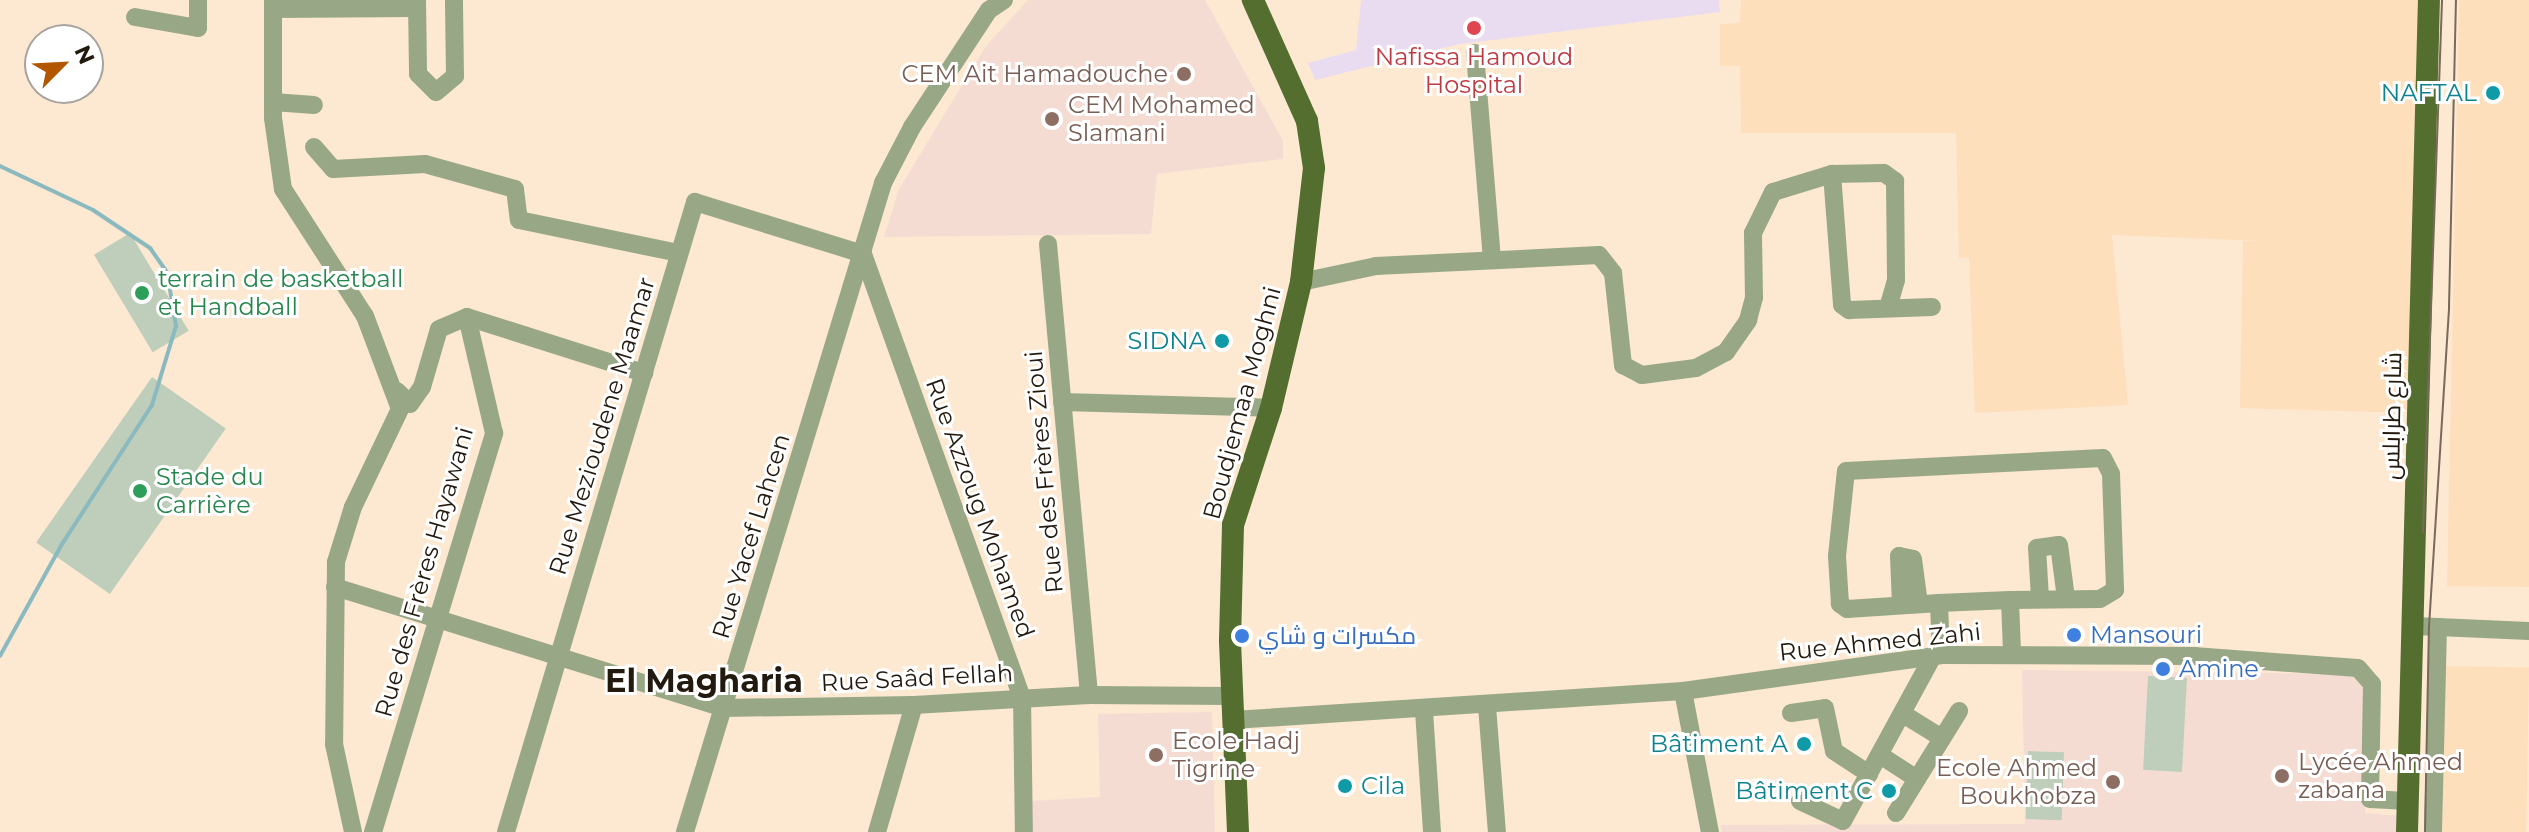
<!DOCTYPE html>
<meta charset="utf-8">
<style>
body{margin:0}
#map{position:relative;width:2529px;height:832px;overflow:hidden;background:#fde8d1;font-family:Montserrat,Cairo,sans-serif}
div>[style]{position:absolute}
.built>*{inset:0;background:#fddfbb;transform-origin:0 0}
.education>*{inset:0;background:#f5dcd3}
.medical>*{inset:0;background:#eadcf0}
.green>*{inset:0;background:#beceba;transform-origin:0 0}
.stream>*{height:4px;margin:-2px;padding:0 2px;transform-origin:2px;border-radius:2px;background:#8ababf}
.minor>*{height:18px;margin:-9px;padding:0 9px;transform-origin:9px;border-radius:9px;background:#98a887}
.major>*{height:22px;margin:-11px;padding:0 11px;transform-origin:11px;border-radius:11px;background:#536e2f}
.tram>*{height:2px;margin:-1px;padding:0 1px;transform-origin:1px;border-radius:1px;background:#786a5b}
.dots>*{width:22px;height:22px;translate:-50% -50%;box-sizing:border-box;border:4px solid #fff;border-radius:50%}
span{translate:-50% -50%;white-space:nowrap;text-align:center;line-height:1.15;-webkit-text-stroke:6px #fff;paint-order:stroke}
.health-label{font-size:24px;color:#be3a42}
.education-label{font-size:24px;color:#785e54}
.right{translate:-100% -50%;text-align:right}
.left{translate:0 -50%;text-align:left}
.culture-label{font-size:24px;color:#0d838f}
.leisure-label{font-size:24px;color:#27864d}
.street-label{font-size:24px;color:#231a0f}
.shop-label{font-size:24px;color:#366cbe}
.district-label{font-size:32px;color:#231a0f;font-weight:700}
.north{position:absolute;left:24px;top:24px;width:80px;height:80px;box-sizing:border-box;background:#fff;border:2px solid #a7a39f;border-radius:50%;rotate:66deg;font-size:22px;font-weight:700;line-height:32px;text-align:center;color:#231a0f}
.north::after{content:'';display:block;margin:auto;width:28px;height:36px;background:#b35600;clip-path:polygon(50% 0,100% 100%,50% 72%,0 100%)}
</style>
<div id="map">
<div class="built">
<i style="clip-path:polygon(1741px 0,2418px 0,2409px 413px,2240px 408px,2243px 241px,2264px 241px,2112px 235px,2128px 405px,1975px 413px,1969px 258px,1959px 258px,1956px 133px,1741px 133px,1740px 66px,1720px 66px,1720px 24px,1740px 23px)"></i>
<i style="clip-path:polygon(2459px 0,2529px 0,2529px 587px,2447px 586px)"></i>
<i style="left:2445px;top:666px;width:84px;height:166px;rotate:1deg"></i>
</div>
<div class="education">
<i style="clip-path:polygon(1028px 0,1205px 0,1283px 141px,1283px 159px,1157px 174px,1151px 234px,884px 237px,899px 189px,986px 46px)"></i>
<i style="clip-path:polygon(2022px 670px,2351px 674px,2364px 689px,2365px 813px,2399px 816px,2398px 832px,1722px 832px,1721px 825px,2025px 824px)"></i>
<i style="clip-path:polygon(1212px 712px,1215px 832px,1032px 832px,1031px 801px,1100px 797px,1098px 714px)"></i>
</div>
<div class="medical">
<i style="clip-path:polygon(1361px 0,1719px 0,1720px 12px,1460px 44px,1315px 80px,1308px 63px,1356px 50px)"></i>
</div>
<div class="green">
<i style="left:130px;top:233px;width:114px;height:42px;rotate:59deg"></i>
<i style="left:152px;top:377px;width:90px;height:202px;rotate:35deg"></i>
<i style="left:2148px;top:676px;width:39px;height:94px;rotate:3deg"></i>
<i style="left:2028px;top:751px;width:36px;height:68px;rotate:2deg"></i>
</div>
<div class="stream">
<i style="left:0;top:166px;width:103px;rotate:25.3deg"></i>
<i style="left:93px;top:210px;width:69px;rotate:33.7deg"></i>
<i style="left:150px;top:248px;width:29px;rotate:55deg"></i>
<i style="left:167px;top:272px;width:55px;rotate:80.5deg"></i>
<i style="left:176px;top:326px;width:83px;rotate:106.9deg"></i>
<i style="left:152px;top:405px;width:166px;rotate:122.9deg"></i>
<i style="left:62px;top:544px;width:128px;rotate:119deg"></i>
</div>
<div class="minor">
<i style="left:273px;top:0;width:118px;rotate:90deg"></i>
<i style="left:273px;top:118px;width:72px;rotate:82deg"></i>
<i style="left:283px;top:189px;width:151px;rotate:57.2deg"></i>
<i style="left:365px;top:316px;width:99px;rotate:69.4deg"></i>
<i style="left:400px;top:409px;width:109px;rotate:115.6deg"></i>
<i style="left:353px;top:507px;width:58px;rotate:107.2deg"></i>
<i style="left:336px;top:562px;width:182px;rotate:90.6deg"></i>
<i style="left:334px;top:744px;width:90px;rotate:77.8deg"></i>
<i style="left:417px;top:0;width:74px;rotate:89.2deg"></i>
<i style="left:418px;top:74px;width:25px;rotate:45deg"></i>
<i style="left:436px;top:92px;width:25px;rotate:-40deg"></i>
<i style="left:455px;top:76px;width:76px;rotate:-90.8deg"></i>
<i style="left:273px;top:9px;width:143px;rotate:-0.4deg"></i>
<i style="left:135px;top:17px;width:64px;rotate:9.9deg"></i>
<i style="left:198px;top:28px;width:28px;rotate:-90deg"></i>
<i style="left:1475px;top:53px;width:207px;rotate:85.3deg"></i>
<i style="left:273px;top:102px;width:41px;rotate:4.2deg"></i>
<i style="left:314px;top:147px;width:29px;rotate:49deg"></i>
<i style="left:333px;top:169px;width:92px;rotate:-3.1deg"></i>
<i style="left:425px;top:164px;width:93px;rotate:15.5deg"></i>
<i style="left:515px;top:189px;width:31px;rotate:83deg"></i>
<i style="left:519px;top:220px;width:163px;rotate:11.7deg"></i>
<i style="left:1832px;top:174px;width:131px;rotate:85.6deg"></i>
<i style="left:1842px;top:305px;width:9px;rotate:36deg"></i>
<i style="left:1849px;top:310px;width:83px;rotate:-2.1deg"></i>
<i style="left:1048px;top:244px;width:453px;rotate:84.8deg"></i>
<i style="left:863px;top:254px;width:471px;rotate:70.3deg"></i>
<i style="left:1022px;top:697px;width:135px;rotate:89.2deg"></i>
<i style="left:1301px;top:282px;width:77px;rotate:-12deg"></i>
<i style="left:1376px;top:266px;width:223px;rotate:-2.8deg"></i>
<i style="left:1599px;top:255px;width:23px;rotate:52deg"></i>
<i style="left:1613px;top:273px;width:93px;rotate:83.8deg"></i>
<i style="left:1623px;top:365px;width:21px;rotate:28deg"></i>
<i style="left:1642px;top:375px;width:54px;rotate:-7.4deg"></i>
<i style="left:1696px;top:368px;width:34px;rotate:-28deg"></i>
<i style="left:1726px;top:352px;width:39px;rotate:-55deg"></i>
<i style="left:1748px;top:320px;width:23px;rotate:-75deg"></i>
<i style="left:1754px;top:298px;width:65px;rotate:-90.9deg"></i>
<i style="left:1753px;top:233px;width:46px;rotate:-64deg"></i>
<i style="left:1773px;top:192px;width:62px;rotate:-17deg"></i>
<i style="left:1832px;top:174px;width:52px;rotate:-1.1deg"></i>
<i style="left:1884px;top:173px;width:14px;rotate:36deg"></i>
<i style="left:1895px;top:181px;width:99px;rotate:89.4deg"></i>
<i style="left:1896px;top:280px;width:29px;rotate:106deg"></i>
<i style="left:397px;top:391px;width:18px;rotate:45deg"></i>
<i style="left:410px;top:404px;width:21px;rotate:-55deg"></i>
<i style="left:422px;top:387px;width:60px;rotate:-73.7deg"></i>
<i style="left:439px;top:329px;width:30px;rotate:-23deg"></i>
<i style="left:1062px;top:402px;width:209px;rotate:1.6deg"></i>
<i style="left:335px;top:587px;width:406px;rotate:17.3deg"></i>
<i style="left:723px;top:708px;width:191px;rotate:-0.9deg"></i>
<i style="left:914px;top:705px;width:175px;rotate:-3.3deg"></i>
<i style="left:1089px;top:695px;width:142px;rotate:0.4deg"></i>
<i style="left:2040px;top:598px;width:50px;rotate:-93.4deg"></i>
<i style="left:2037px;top:548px;width:22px;rotate:-8deg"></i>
<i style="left:2059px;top:545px;width:53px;rotate:82.5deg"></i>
<i style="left:1939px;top:603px;width:71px;rotate:-2.4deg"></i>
<i style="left:1901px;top:605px;width:49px;rotate:-92.3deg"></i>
<i style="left:1899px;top:556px;width:14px;rotate:12deg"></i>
<i style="left:1913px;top:559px;width:45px;rotate:82.4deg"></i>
<i style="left:2415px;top:626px;width:114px;rotate:2.5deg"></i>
<i style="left:1941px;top:655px;width:52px;rotate:-92.2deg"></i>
<i style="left:1939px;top:603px;width:92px;rotate:176.3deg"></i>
<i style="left:1847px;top:609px;width:9px;rotate:-144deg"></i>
<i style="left:1840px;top:604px;width:48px;rotate:-93.6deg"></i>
<i style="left:1837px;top:556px;width:85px;rotate:-84deg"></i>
<i style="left:1846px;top:471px;width:257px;rotate:-2.9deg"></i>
<i style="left:2103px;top:458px;width:18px;rotate:63deg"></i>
<i style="left:2111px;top:474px;width:116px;rotate:88deg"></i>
<i style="left:2115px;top:590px;width:17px;rotate:149deg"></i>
<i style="left:2100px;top:599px;width:90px;rotate:179.4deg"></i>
<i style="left:2010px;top:600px;width:53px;rotate:87.8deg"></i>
<i style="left:1683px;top:691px;width:144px;rotate:79.2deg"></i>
<i style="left:1487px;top:706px;width:126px;rotate:85.5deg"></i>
<i style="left:1424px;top:711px;width:121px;rotate:86.2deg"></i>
<i style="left:1791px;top:713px;width:34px;rotate:-8deg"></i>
<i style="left:1825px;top:708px;width:44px;rotate:78.2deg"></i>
<i style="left:1834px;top:751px;width:42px;rotate:33.3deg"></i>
<i style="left:1903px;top:714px;width:46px;rotate:31.6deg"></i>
<i style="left:1233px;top:720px;width:451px;rotate:-3.7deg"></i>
<i style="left:1683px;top:691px;width:260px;rotate:-7.9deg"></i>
<i style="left:1941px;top:655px;width:253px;rotate:0.2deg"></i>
<i style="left:2194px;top:656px;width:164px;rotate:4.2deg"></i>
<i style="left:2358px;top:668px;width:21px;rotate:49deg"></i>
<i style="left:2372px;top:684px;width:115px;rotate:91deg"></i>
<i style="left:2370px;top:799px;width:37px;rotate:3deg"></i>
<i style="left:1880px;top:755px;width:44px;rotate:33deg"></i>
<i style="left:1800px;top:801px;width:47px;rotate:24.9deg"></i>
<i style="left:1843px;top:821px;width:188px;rotate:-61.4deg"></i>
<i style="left:1896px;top:813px;width:120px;rotate:-58.3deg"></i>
<i style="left:373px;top:832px;width:417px;rotate:-73.1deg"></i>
<i style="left:494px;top:433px;width:119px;rotate:-103.1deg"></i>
<i style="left:467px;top:317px;width:186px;rotate:17.6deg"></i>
<i style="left:506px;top:832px;width:658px;rotate:-73.3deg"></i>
<i style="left:695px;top:202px;width:176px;rotate:17.2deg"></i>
<i style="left:685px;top:832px;width:679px;rotate:-73.03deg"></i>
<i style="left:883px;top:183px;width:63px;rotate:-62.6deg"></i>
<i style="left:912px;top:127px;width:140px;rotate:-56.7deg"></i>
<i style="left:989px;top:10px;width:18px;rotate:-34deg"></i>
<i style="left:877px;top:832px;width:132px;rotate:-73.8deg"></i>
<i style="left:2433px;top:832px;width:205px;rotate:-88.6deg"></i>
</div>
<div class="major">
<i style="left:1238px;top:832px;width:192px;rotate:-92.4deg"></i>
<i style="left:1230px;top:640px;width:115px;rotate:-88.5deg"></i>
<i style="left:1233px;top:525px;width:123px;rotate:-72deg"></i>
<i style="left:1271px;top:408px;width:130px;rotate:-76.6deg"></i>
<i style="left:1301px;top:282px;width:115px;rotate:-83.5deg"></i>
<i style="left:1314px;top:168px;width:48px;rotate:-98.5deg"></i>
<i style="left:1307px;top:121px;width:133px;rotate:-114.1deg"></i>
<i style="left:2407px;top:832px;width:832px;rotate:-88.49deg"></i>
</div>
<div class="tram">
<i style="left:2423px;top:532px;width:532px;rotate:-87.95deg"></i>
<i style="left:2425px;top:832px;width:205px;rotate:-88.9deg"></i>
<i style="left:2429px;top:627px;width:321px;rotate:-86.4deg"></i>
<i style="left:2449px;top:307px;width:307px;rotate:-88.7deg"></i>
</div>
<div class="dots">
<i style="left:1474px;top:28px;background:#e0444e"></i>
<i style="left:1184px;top:74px;background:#8d6e63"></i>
<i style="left:2493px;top:93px;background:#0f9aa8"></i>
<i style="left:1052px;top:119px;background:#8d6e63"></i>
<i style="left:142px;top:293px;background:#2e9e5b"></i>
<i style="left:1222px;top:341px;background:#0f9aa8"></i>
<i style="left:140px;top:491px;background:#2e9e5b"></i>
<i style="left:2074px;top:635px;background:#3f7fe0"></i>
<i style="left:1242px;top:636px;background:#3f7fe0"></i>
<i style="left:2163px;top:669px;background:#3f7fe0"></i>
<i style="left:1804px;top:744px;background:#0f9aa8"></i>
<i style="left:1156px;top:755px;background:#8d6e63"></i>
<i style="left:2282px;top:776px;background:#8d6e63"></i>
<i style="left:2113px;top:782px;background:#8d6e63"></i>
<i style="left:1345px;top:786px;background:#0f9aa8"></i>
<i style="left:1889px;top:791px;background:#0f9aa8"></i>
</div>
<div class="health-label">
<span style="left:1474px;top:71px">Nafissa Hamoud<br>Hospital</span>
</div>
<div class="education-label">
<span class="right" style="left:1168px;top:74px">CEM Ait Hamadouche</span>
<span class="left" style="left:1068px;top:119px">CEM Mohamed<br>Slamani</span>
<span class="left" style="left:1172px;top:755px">Ecole Hadj<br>Tigrine</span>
<span class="left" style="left:2298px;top:776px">Lycée Ahmed<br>zabana</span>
<span class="right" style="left:2097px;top:782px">Ecole Ahmed<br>Boukhobza</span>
</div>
<div class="culture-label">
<span class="right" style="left:2477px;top:93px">NAFTAL</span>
<span class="right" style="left:1206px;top:341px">SIDNA</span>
<span class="right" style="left:1788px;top:744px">Bâtiment A</span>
<span class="left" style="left:1361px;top:786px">Cila</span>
<span class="right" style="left:1873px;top:791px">Bâtiment C</span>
</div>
<div class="leisure-label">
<span class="left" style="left:158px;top:293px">terrain de basketball<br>et Handball</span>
<span class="left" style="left:156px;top:491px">Stade du<br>Carrière</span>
</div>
<div class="street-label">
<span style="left:1242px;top:403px;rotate:-75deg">Boudjemaa Moghni</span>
<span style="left:2392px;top:416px;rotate:-89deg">شارع طرابلس</span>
<span style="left:602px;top:426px;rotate:-73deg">Rue Mezioudene Maamar</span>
<span style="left:1044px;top:472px;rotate:-95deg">Rue des Frères Zioui</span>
<span style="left:980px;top:508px;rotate:70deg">Rue Azzoug Mohamed</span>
<span style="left:751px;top:536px;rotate:-73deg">Rue Yacef Lahcen</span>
<span style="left:424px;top:572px;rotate:-74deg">Rue des Frères Hayawani</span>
<span style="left:1880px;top:642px;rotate:-6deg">Rue Ahmed Zahi</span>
<span style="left:917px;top:678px;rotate:-3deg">Rue Saâd Fellah</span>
</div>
<div class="shop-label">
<span class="left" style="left:2090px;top:635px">Mansouri</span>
<span class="left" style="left:1258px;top:636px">مكسرات و شاي</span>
<span class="left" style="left:2179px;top:669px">Amine</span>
</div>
<div class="district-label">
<span style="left:704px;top:681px">El Magharia</span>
</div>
<div class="north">N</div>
</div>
